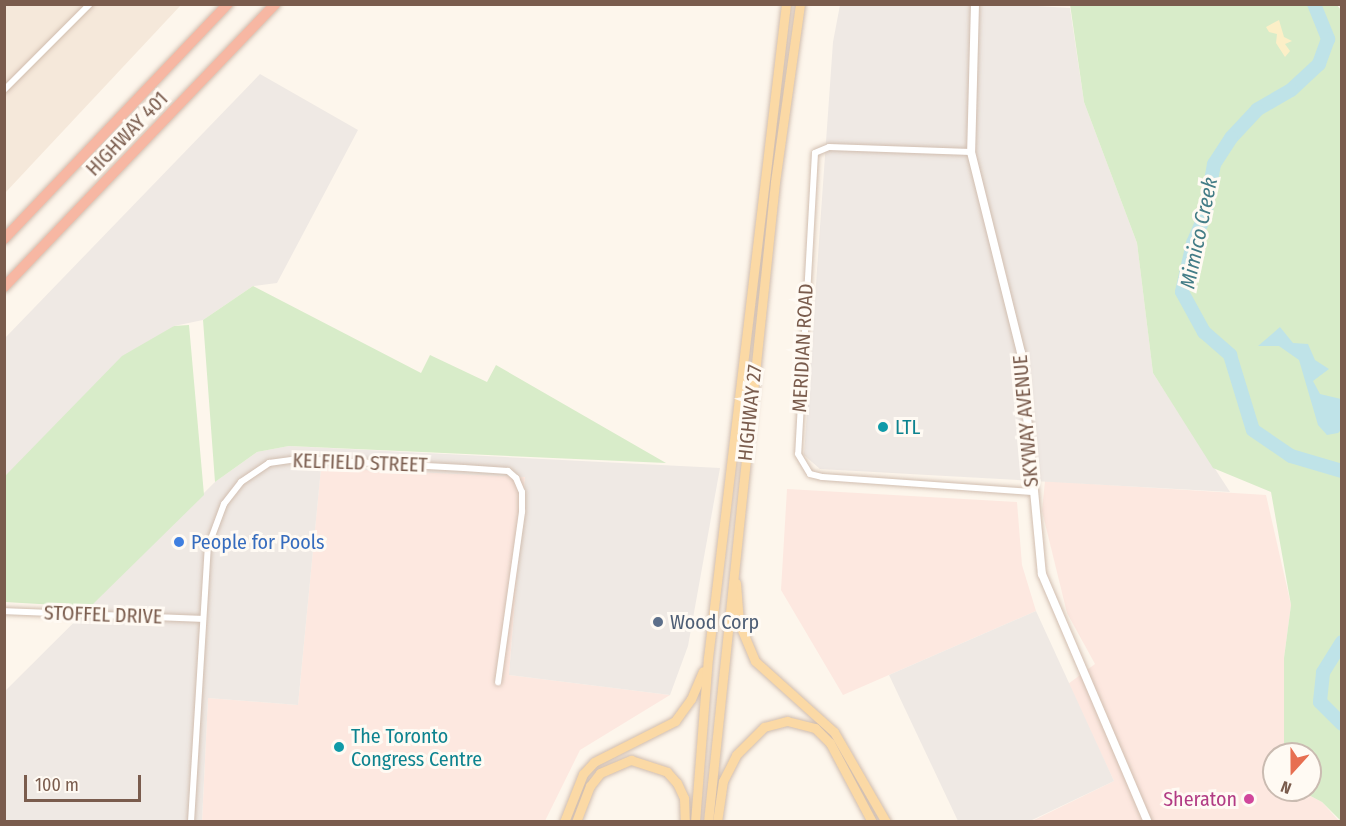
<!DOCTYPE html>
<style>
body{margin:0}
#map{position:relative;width:1346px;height:826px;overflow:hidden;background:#fdf6ec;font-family:"Fira Sans Condensed",sans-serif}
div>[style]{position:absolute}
.residential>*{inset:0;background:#f5e8da}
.commercial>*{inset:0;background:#fde8e0}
.industrial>*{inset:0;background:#efe9e4}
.green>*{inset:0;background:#d8ecc9}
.sand>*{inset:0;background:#fcefc7}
.water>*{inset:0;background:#bfe3e8}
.river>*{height:14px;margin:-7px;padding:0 7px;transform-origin:7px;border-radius:7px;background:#bfe3e8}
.roads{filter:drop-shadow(0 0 2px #d1beb0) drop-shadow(0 0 2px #d1beb0)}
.street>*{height:6px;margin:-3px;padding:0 3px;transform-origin:3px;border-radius:3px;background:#fff}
.secondary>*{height:8px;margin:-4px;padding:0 4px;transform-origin:4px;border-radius:4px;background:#fff}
.primary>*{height:9px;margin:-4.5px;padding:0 4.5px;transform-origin:4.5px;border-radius:4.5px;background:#fbd9a5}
.highway>*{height:10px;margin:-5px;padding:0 5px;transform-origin:5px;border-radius:5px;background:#f7b7a3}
.dots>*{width:16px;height:16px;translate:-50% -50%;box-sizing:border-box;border:3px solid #fffaf3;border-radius:50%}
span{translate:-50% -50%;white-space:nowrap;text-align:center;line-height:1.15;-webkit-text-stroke:6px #fffaf3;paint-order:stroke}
.street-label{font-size:20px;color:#7a5c4d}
.culture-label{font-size:20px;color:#0d838f}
.left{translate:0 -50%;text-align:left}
.shop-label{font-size:20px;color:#366cbe}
.service-label{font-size:20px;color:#4e5e75}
.hotel-label{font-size:20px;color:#b23c85}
.right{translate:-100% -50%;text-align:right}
.water-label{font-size:21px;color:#437c86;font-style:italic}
.frame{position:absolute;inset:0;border:6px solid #7a5c4d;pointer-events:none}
.north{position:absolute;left:1262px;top:742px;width:60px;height:60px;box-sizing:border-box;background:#fffaf3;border:2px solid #cabbb1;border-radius:50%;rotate:201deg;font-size:16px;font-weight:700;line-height:24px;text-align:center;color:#7a5c4d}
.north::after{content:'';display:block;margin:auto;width:21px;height:27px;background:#e76f51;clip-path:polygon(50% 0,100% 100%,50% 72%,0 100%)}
.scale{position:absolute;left:24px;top:775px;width:117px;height:27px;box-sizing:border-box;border:3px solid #7a5c4d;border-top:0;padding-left:8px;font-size:18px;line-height:21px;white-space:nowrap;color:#7a5c4d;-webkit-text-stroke:4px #fffaf3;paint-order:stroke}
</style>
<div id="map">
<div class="residential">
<i style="clip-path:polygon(5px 5px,181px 5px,5px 193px)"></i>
</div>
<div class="commercial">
<i style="clip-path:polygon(321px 467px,525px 477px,509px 675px,670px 695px,580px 750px,545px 821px,202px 822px,208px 698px,298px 705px)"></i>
<i style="clip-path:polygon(1045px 481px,1266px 495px,1291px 605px,1284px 658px,1284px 754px,1274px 754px,1274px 790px,1299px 790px,1322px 802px,1339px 821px,1030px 822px,1114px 781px,1068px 684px,1095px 664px,1067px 613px,1042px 511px)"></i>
<i style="clip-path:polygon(787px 489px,1017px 502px,1022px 565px,1036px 611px,843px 695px,781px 590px)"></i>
</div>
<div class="industrial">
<i style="clip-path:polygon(1004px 4px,1070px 8px,1084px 102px,1137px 243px,1153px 373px,1230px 492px,820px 469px,804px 455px,833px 42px,840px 5px)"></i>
<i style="clip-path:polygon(260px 74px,358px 130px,277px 283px,253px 286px,203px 320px,174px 326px,5px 476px,5px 338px)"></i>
<i style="clip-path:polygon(289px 446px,720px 468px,688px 646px,670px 695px,509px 675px,525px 477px,321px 468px,298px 705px,208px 698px,202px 821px,5px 822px,5px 691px,215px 482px,257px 452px)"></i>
<i style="clip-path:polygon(1036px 611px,1114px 781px,1030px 821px,958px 821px,889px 675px)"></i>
</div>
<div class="green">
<i style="clip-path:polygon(1070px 4px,1336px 4px,1341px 10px,1341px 821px,1322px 802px,1299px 790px,1310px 790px,1310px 754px,1284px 754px,1284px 658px,1291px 605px,1271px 492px,1213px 468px,1153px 373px,1137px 243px,1084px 102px)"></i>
<i style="clip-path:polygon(253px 286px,421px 373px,430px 355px,487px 382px,496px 365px,666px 463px,289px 446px,257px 452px,215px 482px,203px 320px)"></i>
<i style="clip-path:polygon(189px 325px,204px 495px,90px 607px,5px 602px,5px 476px,122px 356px,174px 326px)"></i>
</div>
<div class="sand">
<i style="clip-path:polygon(1279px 20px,1284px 37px,1292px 41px,1285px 44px,1290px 51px,1285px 57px,1276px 43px,1277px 34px,1269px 32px,1266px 27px)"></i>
</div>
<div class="water">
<i style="clip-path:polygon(1280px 327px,1293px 343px,1308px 344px,1315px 360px,1329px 369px,1313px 381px,1320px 394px,1341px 399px,1341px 430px,1338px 433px,1327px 435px,1318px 425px,1299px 360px,1279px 346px,1258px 346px)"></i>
</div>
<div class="river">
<i style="left:1314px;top:4px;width:38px;rotate:68deg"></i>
<i style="left:1328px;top:39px;width:27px;rotate:110deg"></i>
<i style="left:1319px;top:64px;width:38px;rotate:137deg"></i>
<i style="left:1291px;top:90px;width:39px;rotate:150deg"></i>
<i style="left:1257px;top:110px;width:38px;rotate:133deg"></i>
<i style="left:1231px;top:138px;width:31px;rotate:123deg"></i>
<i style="left:1214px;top:164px;width:52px;rotate:100deg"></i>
<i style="left:1205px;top:215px;width:30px;rotate:113deg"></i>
<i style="left:1193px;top:243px;width:50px;rotate:102.7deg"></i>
<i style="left:1182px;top:292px;width:46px;rotate:61.2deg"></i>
<i style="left:1204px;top:332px;width:35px;rotate:41deg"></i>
<i style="left:1230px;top:355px;width:78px;rotate:73deg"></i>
<i style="left:1253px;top:430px;width:46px;rotate:34.4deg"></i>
<i style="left:1291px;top:456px;width:53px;rotate:16.4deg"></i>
<i style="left:1342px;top:642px;width:36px;rotate:122deg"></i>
<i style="left:1323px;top:673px;width:29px;rotate:96deg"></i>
<i style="left:1320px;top:702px;width:31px;rotate:45deg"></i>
</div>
<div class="roads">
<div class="street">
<i style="left:4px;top:90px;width:122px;rotate:-45deg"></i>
<i style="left:971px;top:152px;width:142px;rotate:-178deg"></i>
<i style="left:829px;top:147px;width:15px;rotate:157deg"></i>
<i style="left:815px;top:153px;width:301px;rotate:93.2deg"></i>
<i style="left:798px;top:454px;width:23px;rotate:59deg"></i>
<i style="left:810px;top:474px;width:12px;rotate:14deg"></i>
<i style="left:822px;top:477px;width:211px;rotate:4.1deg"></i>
<i style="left:4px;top:611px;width:198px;rotate:2.3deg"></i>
<i style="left:191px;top:822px;width:276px;rotate:-86.5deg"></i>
<i style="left:208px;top:547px;width:46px;rotate:-69.6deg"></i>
<i style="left:224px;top:504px;width:28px;rotate:-52deg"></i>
<i style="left:241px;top:482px;width:34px;rotate:-34deg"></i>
<i style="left:269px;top:463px;width:28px;rotate:-8deg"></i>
<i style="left:297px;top:459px;width:167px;rotate:3.1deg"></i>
<i style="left:464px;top:468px;width:44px;rotate:3.9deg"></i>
<i style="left:508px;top:471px;width:11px;rotate:41deg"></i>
<i style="left:516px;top:478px;width:15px;rotate:67deg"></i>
<i style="left:522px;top:492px;width:20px;rotate:90deg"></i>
<i style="left:522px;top:512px;width:172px;rotate:98deg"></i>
</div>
<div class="secondary">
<i style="left:975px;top:4px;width:148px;rotate:91.5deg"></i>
<i style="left:971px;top:152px;width:207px;rotate:76deg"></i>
<i style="left:1021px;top:353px;width:222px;rotate:84.6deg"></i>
<i style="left:1042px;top:574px;width:270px;rotate:66.9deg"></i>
</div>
<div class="primary">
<i style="left:736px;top:583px;width:40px;rotate:85.7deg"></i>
<i style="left:739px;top:623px;width:41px;rotate:67.2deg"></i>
<i style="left:755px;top:661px;width:106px;rotate:41.9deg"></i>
<i style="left:834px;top:732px;width:104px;rotate:60deg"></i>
<i style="left:564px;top:822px;width:52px;rotate:-68.4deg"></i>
<i style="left:583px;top:774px;width:16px;rotate:-47deg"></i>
<i style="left:594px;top:762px;width:91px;rotate:-26.8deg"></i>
<i style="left:675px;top:721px;width:27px;rotate:-54deg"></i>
<i style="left:691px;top:699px;width:30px;rotate:-67deg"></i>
<i style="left:576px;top:822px;width:39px;rotate:-69deg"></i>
<i style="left:590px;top:786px;width:16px;rotate:-52deg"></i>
<i style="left:600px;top:773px;width:34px;rotate:-23deg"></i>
<i style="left:631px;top:760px;width:38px;rotate:18deg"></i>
<i style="left:667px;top:772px;width:15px;rotate:48deg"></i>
<i style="left:677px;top:783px;width:17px;rotate:65deg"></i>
<i style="left:684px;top:798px;width:24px;rotate:88deg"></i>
<i style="left:695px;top:822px;width:165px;rotate:-85.5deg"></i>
<i style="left:708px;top:658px;width:659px;rotate:-83.2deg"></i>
<i style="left:708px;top:822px;width:643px;rotate:-84.02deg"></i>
<i style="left:775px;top:182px;width:180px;rotate:-82deg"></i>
<i style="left:717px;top:822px;width:41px;rotate:-81.7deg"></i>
<i style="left:723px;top:781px;width:29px;rotate:-63deg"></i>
<i style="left:736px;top:755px;width:40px;rotate:-45deg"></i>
<i style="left:764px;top:727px;width:24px;rotate:-15deg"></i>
<i style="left:787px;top:721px;width:29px;rotate:14deg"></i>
<i style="left:815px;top:728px;width:21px;rotate:45deg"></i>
<i style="left:830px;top:743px;width:89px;rotate:62deg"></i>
</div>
<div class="highway">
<i style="left:4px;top:239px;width:325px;rotate:-46.4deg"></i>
<i style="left:4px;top:287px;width:392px;rotate:-46.2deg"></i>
</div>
</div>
<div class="dots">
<i style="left:883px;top:427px;background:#0f9aa8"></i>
<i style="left:179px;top:542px;background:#3f7fe0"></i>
<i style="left:658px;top:622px;background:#5c6f8a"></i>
<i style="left:339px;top:747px;background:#0f9aa8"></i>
<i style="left:1249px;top:799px;background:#d1479c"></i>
</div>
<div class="street-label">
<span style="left:127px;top:134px;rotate:-46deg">HIGHWAY 401</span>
<span style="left:803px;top:348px;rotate:-87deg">MERIDIAN ROAD</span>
<span style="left:750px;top:413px;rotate:-84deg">HIGHWAY 27</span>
<span style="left:1026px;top:421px;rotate:-95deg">SKYWAY AVENUE</span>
<span style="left:360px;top:463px;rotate:2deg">KELFIELD STREET</span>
<span style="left:103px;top:615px;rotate:2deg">STOFFEL DRIVE</span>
</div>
<div class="culture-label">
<span class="left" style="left:895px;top:427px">LTL</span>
<span class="left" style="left:351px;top:748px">The Toronto<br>Congress Centre</span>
</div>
<div class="shop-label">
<span class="left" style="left:191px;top:542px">People for Pools</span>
</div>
<div class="service-label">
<span class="left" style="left:670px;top:622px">Wood Corp</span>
</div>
<div class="hotel-label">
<span class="right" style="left:1237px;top:799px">Sheraton</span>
</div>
<div class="water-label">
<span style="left:1199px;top:233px;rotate:-78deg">Mimico Creek</span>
</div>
<div class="frame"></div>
<div class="north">N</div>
<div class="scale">100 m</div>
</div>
